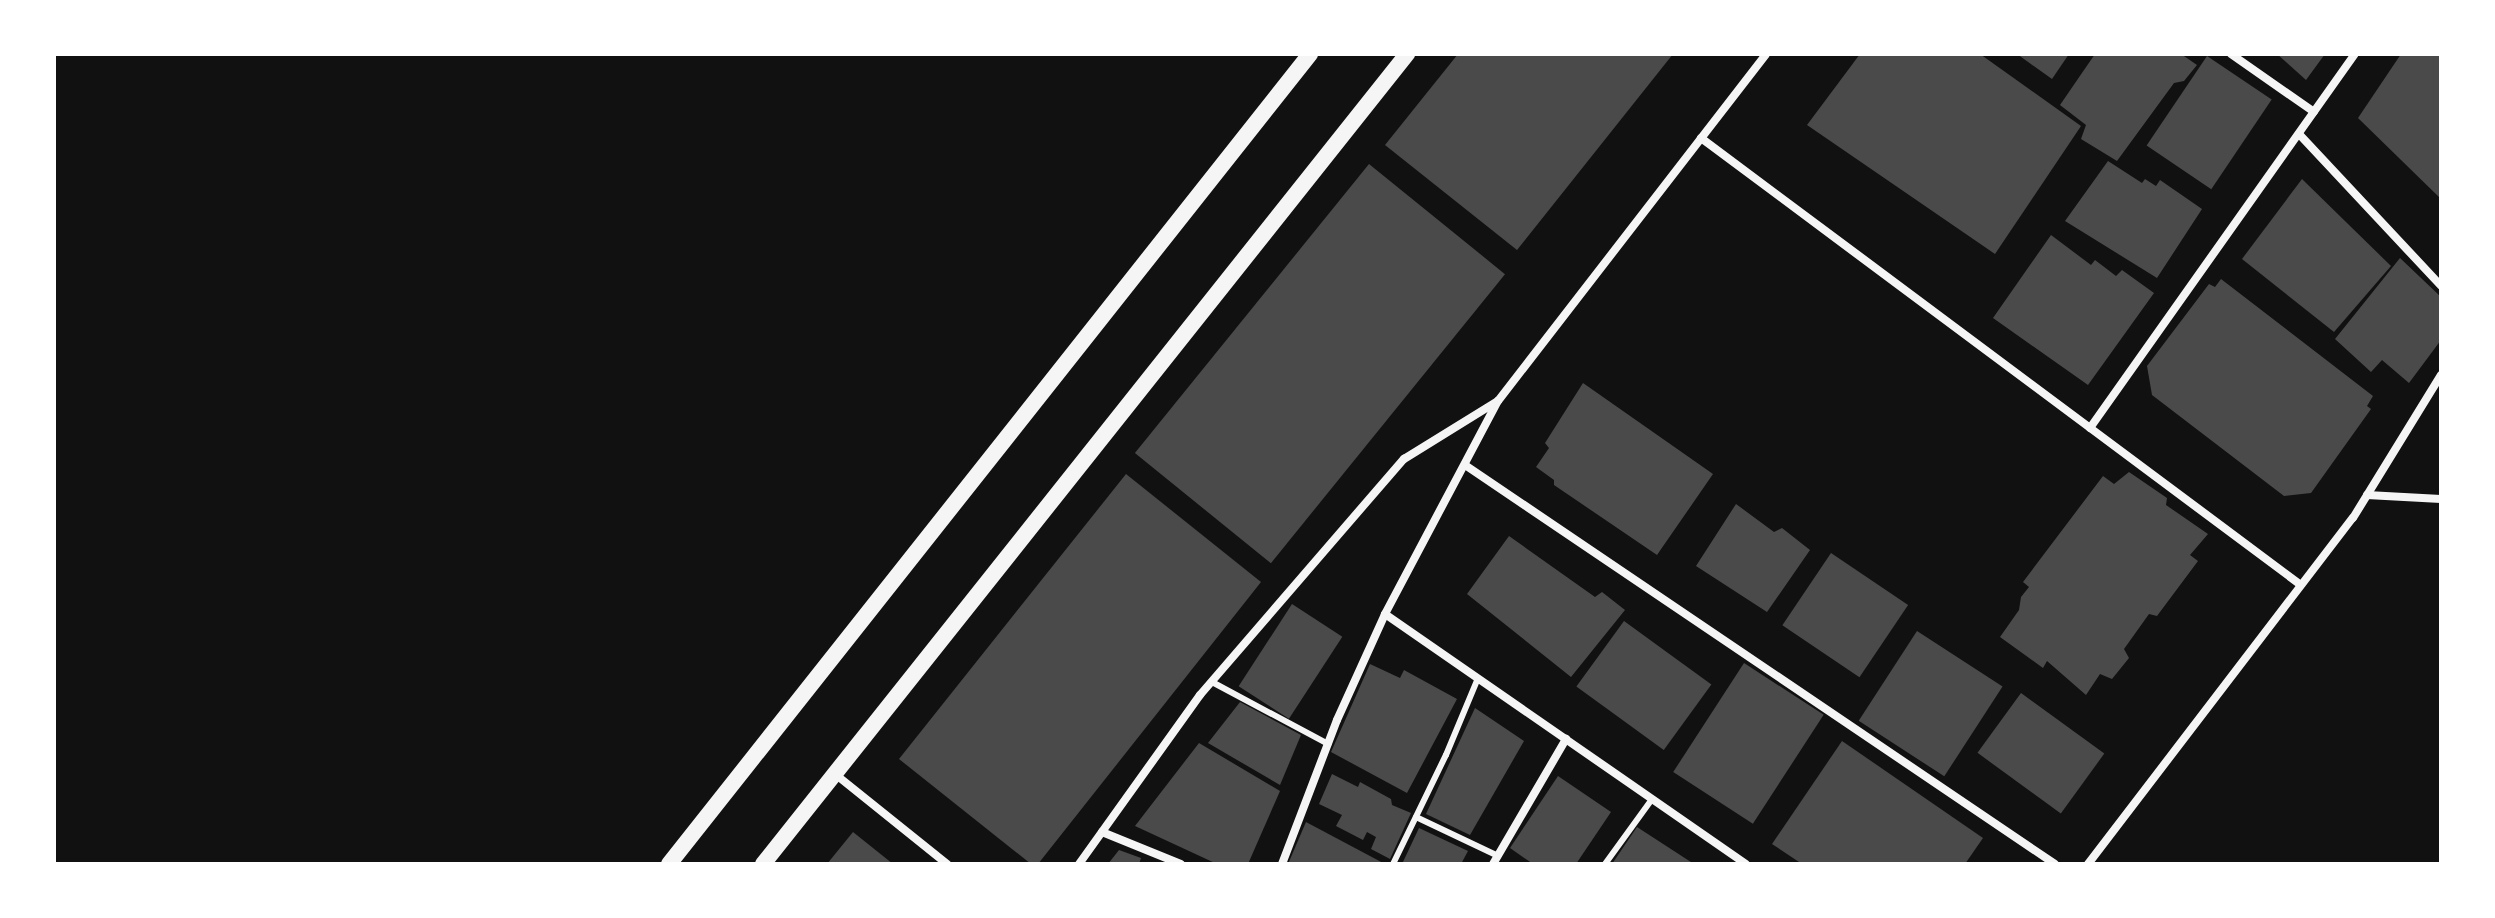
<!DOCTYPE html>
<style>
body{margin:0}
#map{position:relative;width:2495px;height:918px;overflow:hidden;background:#111;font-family:"Archivo Narrow",sans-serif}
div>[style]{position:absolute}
.building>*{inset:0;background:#4a4a4a;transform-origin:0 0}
.service>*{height:6px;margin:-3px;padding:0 3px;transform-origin:3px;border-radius:3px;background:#f5f5f5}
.minor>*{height:8px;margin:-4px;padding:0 4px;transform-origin:4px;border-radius:4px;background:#f5f5f5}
.secondary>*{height:16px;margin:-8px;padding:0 8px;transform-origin:8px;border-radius:8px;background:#f5f5f5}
span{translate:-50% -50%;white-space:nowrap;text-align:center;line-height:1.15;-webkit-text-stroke:6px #fff;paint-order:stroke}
.frame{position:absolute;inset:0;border:56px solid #fff;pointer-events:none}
</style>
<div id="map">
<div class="building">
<i style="clip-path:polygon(1458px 54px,1673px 54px,1517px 250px,1385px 145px)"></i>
<i style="clip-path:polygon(1860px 54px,1980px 54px,2081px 126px,1995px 254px,1807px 125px)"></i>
<i style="clip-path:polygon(2017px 54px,2069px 54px,2052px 79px)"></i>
<i style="clip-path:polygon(2095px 54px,2181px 54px,2197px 65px,2184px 81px,2174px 83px,2117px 161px,2081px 139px,2086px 125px,2060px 105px)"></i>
<i style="clip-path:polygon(2277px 54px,2325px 54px,2306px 80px)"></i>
<i style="clip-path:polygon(2401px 54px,2441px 54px,2441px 199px,2358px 118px)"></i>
<i style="left:2207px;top:56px;width:78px;height:108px;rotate:34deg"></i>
<i style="clip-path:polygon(2108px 161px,2142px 183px,2145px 179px,2156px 186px,2160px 180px,2202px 209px,2157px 278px,2065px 221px)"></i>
<i style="left:1369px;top:164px;width:175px;height:372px;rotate:39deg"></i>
<i style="clip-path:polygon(2302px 179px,2391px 266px,2334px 332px,2242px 259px)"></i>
<i style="clip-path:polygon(2051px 235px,2091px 265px,2095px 260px,2116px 276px,2122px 270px,2154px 293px,2088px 385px,1993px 318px)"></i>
<i style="clip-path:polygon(2400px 258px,2441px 297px,2441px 340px,2409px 383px,2382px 360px,2371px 372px,2335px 339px)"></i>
<i style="clip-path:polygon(2221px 279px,2373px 396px,2367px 406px,2371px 409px,2311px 493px,2284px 496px,2152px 395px,2147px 366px,2209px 284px,2215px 287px)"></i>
<i style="clip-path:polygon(1583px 383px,1713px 474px,1657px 555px,1554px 485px,1554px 480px,1536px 467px,1549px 448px,1545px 443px)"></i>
<i style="clip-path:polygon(2129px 472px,2167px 498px,2166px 505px,2208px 534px,2190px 555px,2198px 561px,2157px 616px,2149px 614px,2124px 649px,2129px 658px,2112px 679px,2100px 674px,2086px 695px,2047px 661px,2043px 668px,2000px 637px,2019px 610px,2021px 597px,2029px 587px,2023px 582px,2103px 476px,2114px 484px)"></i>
<i style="clip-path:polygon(1126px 474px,1261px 582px,1038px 864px,1031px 864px,899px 759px)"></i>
<i style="clip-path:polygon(1736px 504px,1774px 532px,1782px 528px,1810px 550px,1767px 612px,1696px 566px)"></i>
<i style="clip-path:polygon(1509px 536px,1595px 597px,1602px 592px,1625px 610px,1571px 677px,1467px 594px)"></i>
<i style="left:1831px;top:553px;width:93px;height:87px;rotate:34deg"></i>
<i style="left:1292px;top:604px;width:60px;height:98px;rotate:33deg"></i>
<i style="left:1624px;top:621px;width:108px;height:81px;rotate:36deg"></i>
<i style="left:1917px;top:631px;width:102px;height:107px;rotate:33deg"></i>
<i style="left:1744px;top:663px;width:95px;height:130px;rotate:33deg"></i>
<i style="clip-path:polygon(1370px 664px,1400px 678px,1404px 670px,1457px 699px,1407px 793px,1331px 752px)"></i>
<i style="left:2021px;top:693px;width:103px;height:74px;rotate:36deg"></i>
<i style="clip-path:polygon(1240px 702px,1301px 735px,1280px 785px,1208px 743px)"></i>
<i style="clip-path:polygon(1475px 708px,1524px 741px,1470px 835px,1426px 814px)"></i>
<i style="clip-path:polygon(1842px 741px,1983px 838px,1965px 864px,1802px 864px,1772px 844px)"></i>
<i style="clip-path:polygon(1199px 743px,1280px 791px,1248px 864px,1217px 864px,1135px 826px)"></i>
<i style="clip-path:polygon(1332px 774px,1358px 787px,1360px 782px,1391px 799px,1392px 805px,1411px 813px,1390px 859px,1371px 849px,1376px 837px,1367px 832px,1363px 840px,1336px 826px,1342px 815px,1319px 804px)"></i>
<i style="clip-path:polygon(1558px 776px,1611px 812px,1576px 864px,1533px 864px,1510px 848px)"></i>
<i style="clip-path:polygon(1306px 822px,1385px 864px,1288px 864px)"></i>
<i style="clip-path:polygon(1637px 827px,1694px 864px,1612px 864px)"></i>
<i style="clip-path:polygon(1419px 828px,1468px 851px,1461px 864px,1402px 864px)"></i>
<i style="clip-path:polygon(853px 832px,893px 864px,827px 864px)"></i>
<i style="clip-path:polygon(1119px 850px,1141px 858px,1139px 864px,1108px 864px)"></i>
</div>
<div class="service">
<i style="left:1212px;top:682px;width:132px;rotate:28.1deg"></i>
<i style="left:1416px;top:817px;width:91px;rotate:25.4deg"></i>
<i style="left:1393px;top:864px;width:121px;rotate:-64.1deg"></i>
<i style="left:1446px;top:755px;width:83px;rotate:-67.4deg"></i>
<i style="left:1605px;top:864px;width:80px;rotate:-54.1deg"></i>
</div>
<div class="minor">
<i style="left:2231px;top:54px;width:101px;rotate:34.9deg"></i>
<i style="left:2299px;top:134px;width:208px;rotate:46.9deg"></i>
<i style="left:1701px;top:138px;width:748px;rotate:36.69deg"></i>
<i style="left:2090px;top:428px;width:458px;rotate:-54.7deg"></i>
<i style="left:1465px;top:465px;width:712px;rotate:34.07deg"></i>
<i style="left:2367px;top:495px;width:74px;rotate:3.1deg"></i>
<i style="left:1385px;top:614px;width:439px;rotate:34.7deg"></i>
<i style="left:835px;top:774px;width:144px;rotate:38.8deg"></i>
<i style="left:1102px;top:832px;width:85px;rotate:22.1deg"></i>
<i style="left:1079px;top:864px;width:208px;rotate:-54.4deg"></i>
<i style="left:1200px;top:695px;width:312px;rotate:-49.2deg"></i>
<i style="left:1404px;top:459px;width:110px;rotate:-31.7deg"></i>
<i style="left:1498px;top:401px;width:438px;rotate:-52.3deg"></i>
<i style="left:1282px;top:864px;width:154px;rotate:-69.1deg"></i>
<i style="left:1337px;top:720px;width:116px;rotate:-65.6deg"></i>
<i style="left:1385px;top:614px;width:241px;rotate:-62.1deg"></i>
<i style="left:1493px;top:864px;width:145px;rotate:-59.7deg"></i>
<i style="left:2088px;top:864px;width:436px;rotate:-52.6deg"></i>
<i style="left:2353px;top:518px;width:168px;rotate:-58.4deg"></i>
</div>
<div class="secondary">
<i style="left:669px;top:864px;width:1033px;rotate:-51.64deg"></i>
<i style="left:763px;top:864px;width:1035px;rotate:-51.51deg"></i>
</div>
<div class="frame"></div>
</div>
